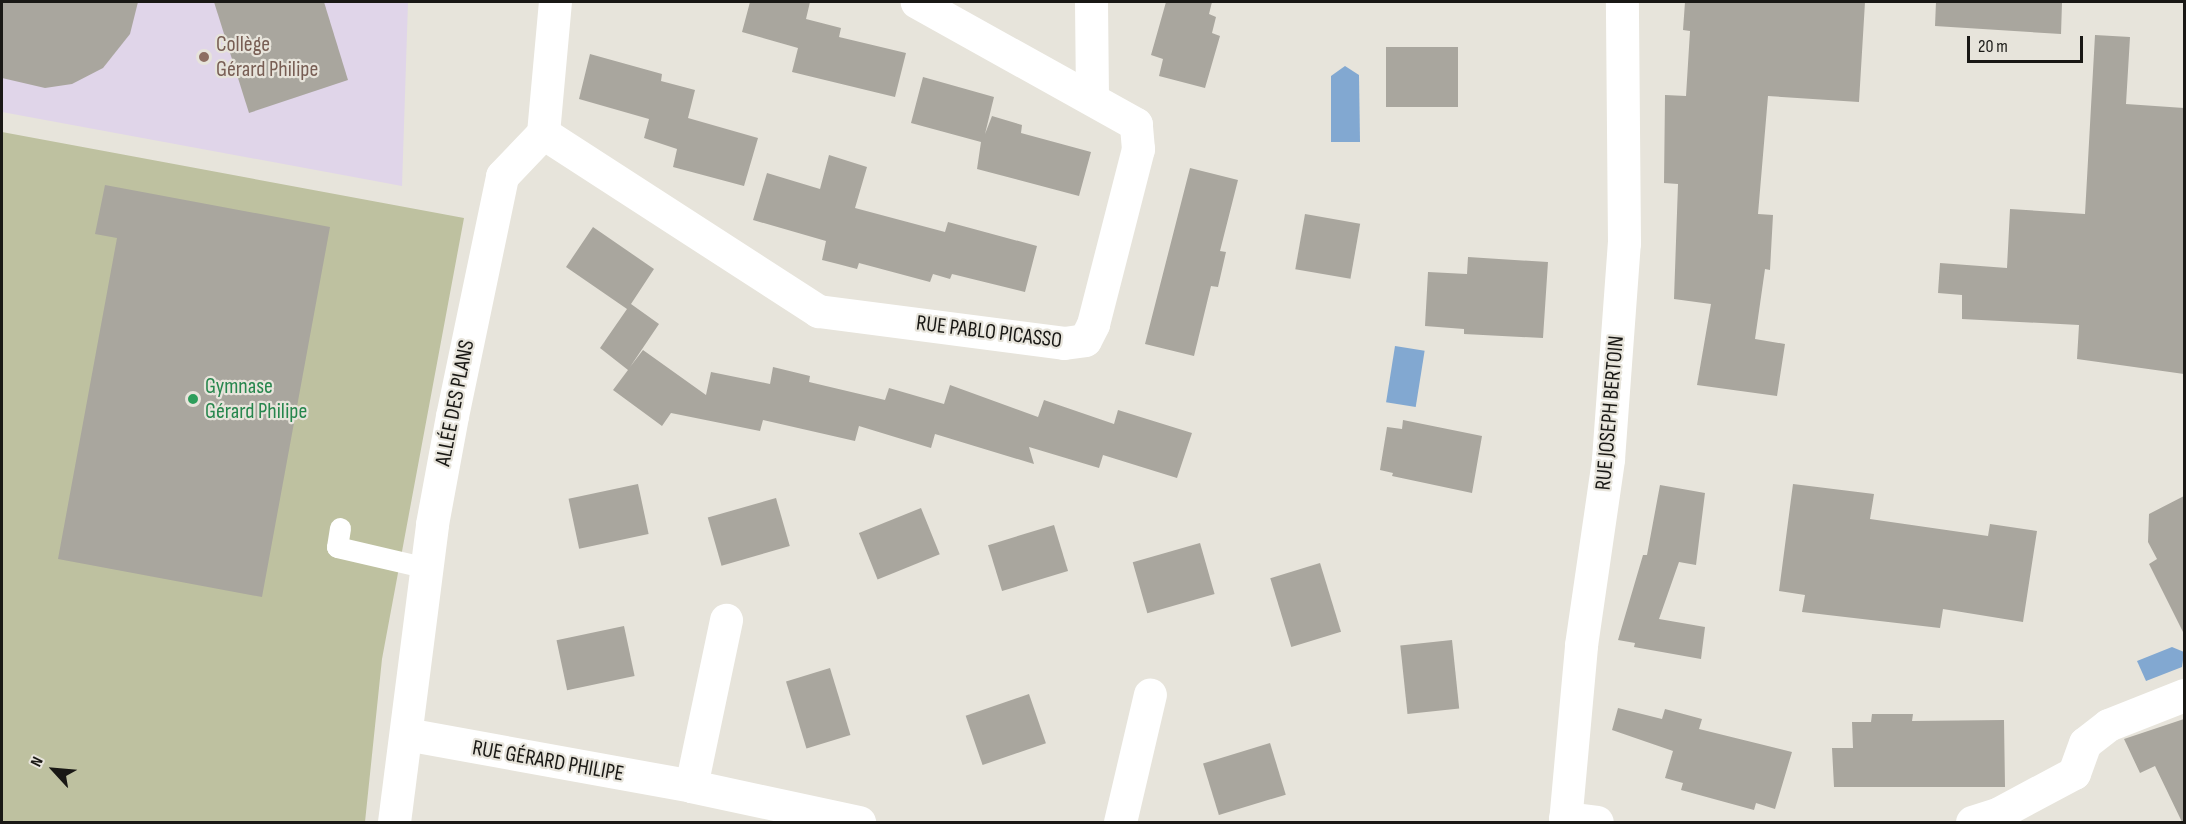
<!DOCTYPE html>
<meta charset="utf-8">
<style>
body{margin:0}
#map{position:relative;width:2186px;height:824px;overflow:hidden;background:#e7e4db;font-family:"Sofia Sans Condensed",sans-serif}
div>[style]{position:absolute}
.education>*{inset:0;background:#e0d5e9}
.green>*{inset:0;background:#bec1a0}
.water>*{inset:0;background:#82a8d1;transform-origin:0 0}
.building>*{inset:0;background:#a9a69e;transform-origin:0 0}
.lane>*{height:21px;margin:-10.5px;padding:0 10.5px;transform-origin:10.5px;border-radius:10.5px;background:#fff}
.street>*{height:33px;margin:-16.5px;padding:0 16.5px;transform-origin:16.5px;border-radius:16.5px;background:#fff}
.secondary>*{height:33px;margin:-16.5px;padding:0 16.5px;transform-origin:16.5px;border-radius:16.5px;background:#fff}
.dots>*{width:16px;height:16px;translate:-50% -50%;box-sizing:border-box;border:3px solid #e7e4db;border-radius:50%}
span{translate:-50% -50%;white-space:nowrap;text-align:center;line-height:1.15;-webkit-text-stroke:4.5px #e7e4db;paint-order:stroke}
.education-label{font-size:22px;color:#785e54}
.left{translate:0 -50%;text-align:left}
.street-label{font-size:22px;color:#191815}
.leisure-label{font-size:22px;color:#27864d}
.frame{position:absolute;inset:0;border:3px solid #191815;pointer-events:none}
.north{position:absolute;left:24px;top:740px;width:60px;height:60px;-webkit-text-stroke:4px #e7e4db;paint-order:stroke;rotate:296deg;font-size:16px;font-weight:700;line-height:24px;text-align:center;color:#191815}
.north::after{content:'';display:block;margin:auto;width:21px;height:27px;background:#191815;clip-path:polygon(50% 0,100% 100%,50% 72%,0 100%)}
.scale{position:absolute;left:1967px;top:36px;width:116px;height:27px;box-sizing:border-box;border:3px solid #191815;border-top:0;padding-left:8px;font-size:18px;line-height:21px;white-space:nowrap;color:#191815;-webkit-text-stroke:4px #e7e4db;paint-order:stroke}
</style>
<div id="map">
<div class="education">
<i style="clip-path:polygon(2px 2px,408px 2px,402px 186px,2px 112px)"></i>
</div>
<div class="green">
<i style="clip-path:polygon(2px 132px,464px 218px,382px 659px,365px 822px,2px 822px)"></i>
</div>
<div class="water">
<i style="clip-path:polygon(1345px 66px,1359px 75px,1360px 142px,1331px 142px,1331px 76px)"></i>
<i style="left:1395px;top:346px;width:30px;height:57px;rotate:9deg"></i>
<i style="clip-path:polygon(2172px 647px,2184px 652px,2182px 667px,2146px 681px,2137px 661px)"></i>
</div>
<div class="building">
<i style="clip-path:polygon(2px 2px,138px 2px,130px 34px,103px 68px,72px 84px,45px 88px,2px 78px)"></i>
<i style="clip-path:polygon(214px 2px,324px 2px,348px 80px,249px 113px)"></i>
<i style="clip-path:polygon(750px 2px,810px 2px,806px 19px,841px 28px,839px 37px,906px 53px,895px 97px,792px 72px,798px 48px,742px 32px)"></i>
<i style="clip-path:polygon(1166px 2px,1212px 2px,1209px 14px,1216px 17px,1212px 33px,1220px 36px,1205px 88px,1159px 76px,1163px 59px,1151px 55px)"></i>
<i style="clip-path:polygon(1685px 2px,1865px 2px,1859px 102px,1768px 96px,1758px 214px,1773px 215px,1770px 270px,1765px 269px,1755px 339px,1785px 344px,1777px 396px,1697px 385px,1711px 304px,1674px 299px,1678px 184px,1664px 183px,1665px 95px,1686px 96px,1690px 31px,1683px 30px)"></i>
<i style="clip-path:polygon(1936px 2px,2062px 2px,2061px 34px,1935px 26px)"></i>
<i style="clip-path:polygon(2095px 35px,2130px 37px,2126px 104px,2184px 108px,2184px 374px,2077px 359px,2079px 325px,1962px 319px,1962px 295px,1938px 293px,1940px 263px,2007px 268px,2010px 209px,2085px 214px)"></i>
<i style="left:1386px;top:47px;width:72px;height:60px"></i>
<i style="clip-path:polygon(590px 54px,662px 74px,661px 81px,695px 90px,688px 118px,758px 138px,744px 186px,673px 167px,677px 149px,644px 138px,649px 119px,579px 99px)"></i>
<i style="clip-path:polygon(923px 77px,994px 97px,985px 134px,992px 116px,1022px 125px,1021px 133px,1091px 152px,1079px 196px,977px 169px,981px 142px,911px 123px)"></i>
<i style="clip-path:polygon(829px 155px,867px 167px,855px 208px,945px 232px,948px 222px,1037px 246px,1025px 292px,952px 274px,950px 279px,933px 274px,930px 282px,859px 263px,857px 269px,838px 264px,822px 260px,826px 241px,753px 220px,767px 173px,820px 189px)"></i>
<i style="clip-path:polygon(1190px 168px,1238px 180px,1220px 251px,1226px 252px,1218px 287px,1211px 286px,1194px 356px,1145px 344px)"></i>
<i style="clip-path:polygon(105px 185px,330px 227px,262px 597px,58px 559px,117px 238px,95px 234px)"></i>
<i style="left:1305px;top:214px;width:56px;height:56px;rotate:10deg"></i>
<i style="clip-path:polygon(593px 227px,654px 269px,631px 304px,659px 324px,630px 367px,643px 350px,706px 395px,711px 372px,770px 384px,773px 367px,810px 376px,809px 382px,885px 400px,889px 388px,944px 404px,950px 385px,1038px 417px,1044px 400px,1114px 424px,1118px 410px,1192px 433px,1177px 478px,1103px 455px,1099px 468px,1029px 447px,1034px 464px,935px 434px,931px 448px,859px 426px,855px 441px,763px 420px,760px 431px,671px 413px,662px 426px,613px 390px,628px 370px,600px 348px,627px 309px,566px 267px)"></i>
<i style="clip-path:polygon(1468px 257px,1548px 262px,1543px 338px,1464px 334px,1464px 329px,1425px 326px,1428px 272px,1467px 274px)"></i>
<i style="clip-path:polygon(1403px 420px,1482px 436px,1472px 493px,1392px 476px,1393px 473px,1380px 470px,1387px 427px,1402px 429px)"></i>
<i style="left:638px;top:484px;width:51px;height:71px;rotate:78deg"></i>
<i style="clip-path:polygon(1793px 484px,1874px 494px,1870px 519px,1988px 536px,1990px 524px,2037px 531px,2023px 622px,1943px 609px,1940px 628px,1802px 612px,1805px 595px,1779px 591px)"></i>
<i style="clip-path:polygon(1660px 485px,1705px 493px,1696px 565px,1679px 562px,1659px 619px,1705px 627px,1701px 659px,1634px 647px,1635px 643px,1618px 640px,1643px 555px,1647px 555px)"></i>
<i style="clip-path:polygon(2184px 496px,2184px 634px,2149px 564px,2157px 559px,2148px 542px,2149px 514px)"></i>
<i style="left:776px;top:498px;width:50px;height:71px;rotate:74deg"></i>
<i style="left:921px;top:508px;width:50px;height:67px;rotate:68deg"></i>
<i style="left:1054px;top:525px;width:48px;height:69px;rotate:73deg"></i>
<i style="left:1200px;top:543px;width:53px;height:70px;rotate:74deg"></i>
<i style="left:1320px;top:563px;width:72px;height:52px;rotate:73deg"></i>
<i style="left:624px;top:626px;width:51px;height:69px;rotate:78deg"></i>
<i style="left:1452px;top:640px;width:69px;height:52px;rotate:84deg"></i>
<i style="left:830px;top:668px;width:70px;height:46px;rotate:73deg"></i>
<i style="left:1029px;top:694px;width:52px;height:67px;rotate:71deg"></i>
<i style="clip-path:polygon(1618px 708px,1662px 719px,1665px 709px,1702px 719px,1699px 729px,1792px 752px,1775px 809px,1756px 803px,1754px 810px,1681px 790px,1683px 783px,1665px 778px,1673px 751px,1612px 730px)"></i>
<i style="clip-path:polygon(1872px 714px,1913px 714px,1912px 721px,2004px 720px,2005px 787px,1834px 787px,1832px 748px,1853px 748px,1852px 722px,1871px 722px)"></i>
<i style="clip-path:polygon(2184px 719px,2184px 822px,2182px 822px,2155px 766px,2140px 773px,2124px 739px)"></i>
<i style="left:1270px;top:743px;width:54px;height:70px;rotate:73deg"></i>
</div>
<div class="lane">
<i style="left:340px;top:528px;width:19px;rotate:99deg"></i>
<i style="left:337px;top:547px;width:92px;rotate:13.1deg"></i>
</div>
<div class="street">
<i style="left:1091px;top:2px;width:94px;rotate:89.4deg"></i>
<i style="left:543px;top:133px;width:328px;rotate:32.9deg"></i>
<i style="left:818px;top:311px;width:248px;rotate:7.4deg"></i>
<i style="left:1064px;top:343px;width:21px;rotate:-8deg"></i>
<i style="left:1085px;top:340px;width:18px;rotate:-63deg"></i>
<i style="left:1093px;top:324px;width:181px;rotate:-75.6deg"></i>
<i style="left:1138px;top:149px;width:25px;rotate:-95deg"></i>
<i style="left:1136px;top:124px;width:251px;rotate:-150.9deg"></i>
<i style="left:406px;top:734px;width:290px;rotate:10.3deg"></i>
<i style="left:691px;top:786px;width:172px;rotate:12.1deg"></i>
<i style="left:691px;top:786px;width:170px;rotate:-78.1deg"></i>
<i style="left:1565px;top:818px;width:32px;rotate:7deg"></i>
<i style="left:394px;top:822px;width:300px;rotate:-82.7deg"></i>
<i style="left:432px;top:524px;width:110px;rotate:-79.5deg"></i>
<i style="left:452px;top:416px;width:245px;rotate:-78.2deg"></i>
<i style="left:502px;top:176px;width:59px;rotate:-46.4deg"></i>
<i style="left:543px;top:133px;width:132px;rotate:-84.8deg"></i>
<i style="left:1120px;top:822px;width:131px;rotate:-76.8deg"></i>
<i style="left:1972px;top:822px;width:28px;rotate:-18deg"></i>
<i style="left:1999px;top:813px;width:85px;rotate:-28.1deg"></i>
<i style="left:2074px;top:773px;width:32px;rotate:-70deg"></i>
<i style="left:2085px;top:743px;width:29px;rotate:-38deg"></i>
<i style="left:2108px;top:725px;width:82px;rotate:-21.5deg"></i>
</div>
<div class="secondary">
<i style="left:1565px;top:822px;width:178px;rotate:-84.8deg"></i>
<i style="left:1581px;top:645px;width:188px;rotate:-81.7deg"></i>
<i style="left:1608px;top:459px;width:217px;rotate:-85.8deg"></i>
<i style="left:1624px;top:243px;width:241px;rotate:-90.5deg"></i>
</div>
<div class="dots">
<i style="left:204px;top:57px;background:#8d6e63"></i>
<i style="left:193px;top:399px;background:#2e9e5b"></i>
</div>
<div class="education-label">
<span class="left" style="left:216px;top:57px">Collège<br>Gérard Philipe</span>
</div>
<div class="street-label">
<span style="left:989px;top:332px;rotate:7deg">RUE PABLO PICASSO</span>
<span style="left:455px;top:403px;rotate:-79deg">ALLÉE DES PLANS</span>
<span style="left:1610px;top:413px;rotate:-85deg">RUE JOSEPH BERTOIN</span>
<span style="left:548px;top:761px;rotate:10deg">RUE GÉRARD PHILIPE</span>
</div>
<div class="leisure-label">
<span class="left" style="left:205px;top:399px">Gymnase<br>Gérard Philipe</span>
</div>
<div class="frame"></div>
<div class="north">N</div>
<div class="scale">20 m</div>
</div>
